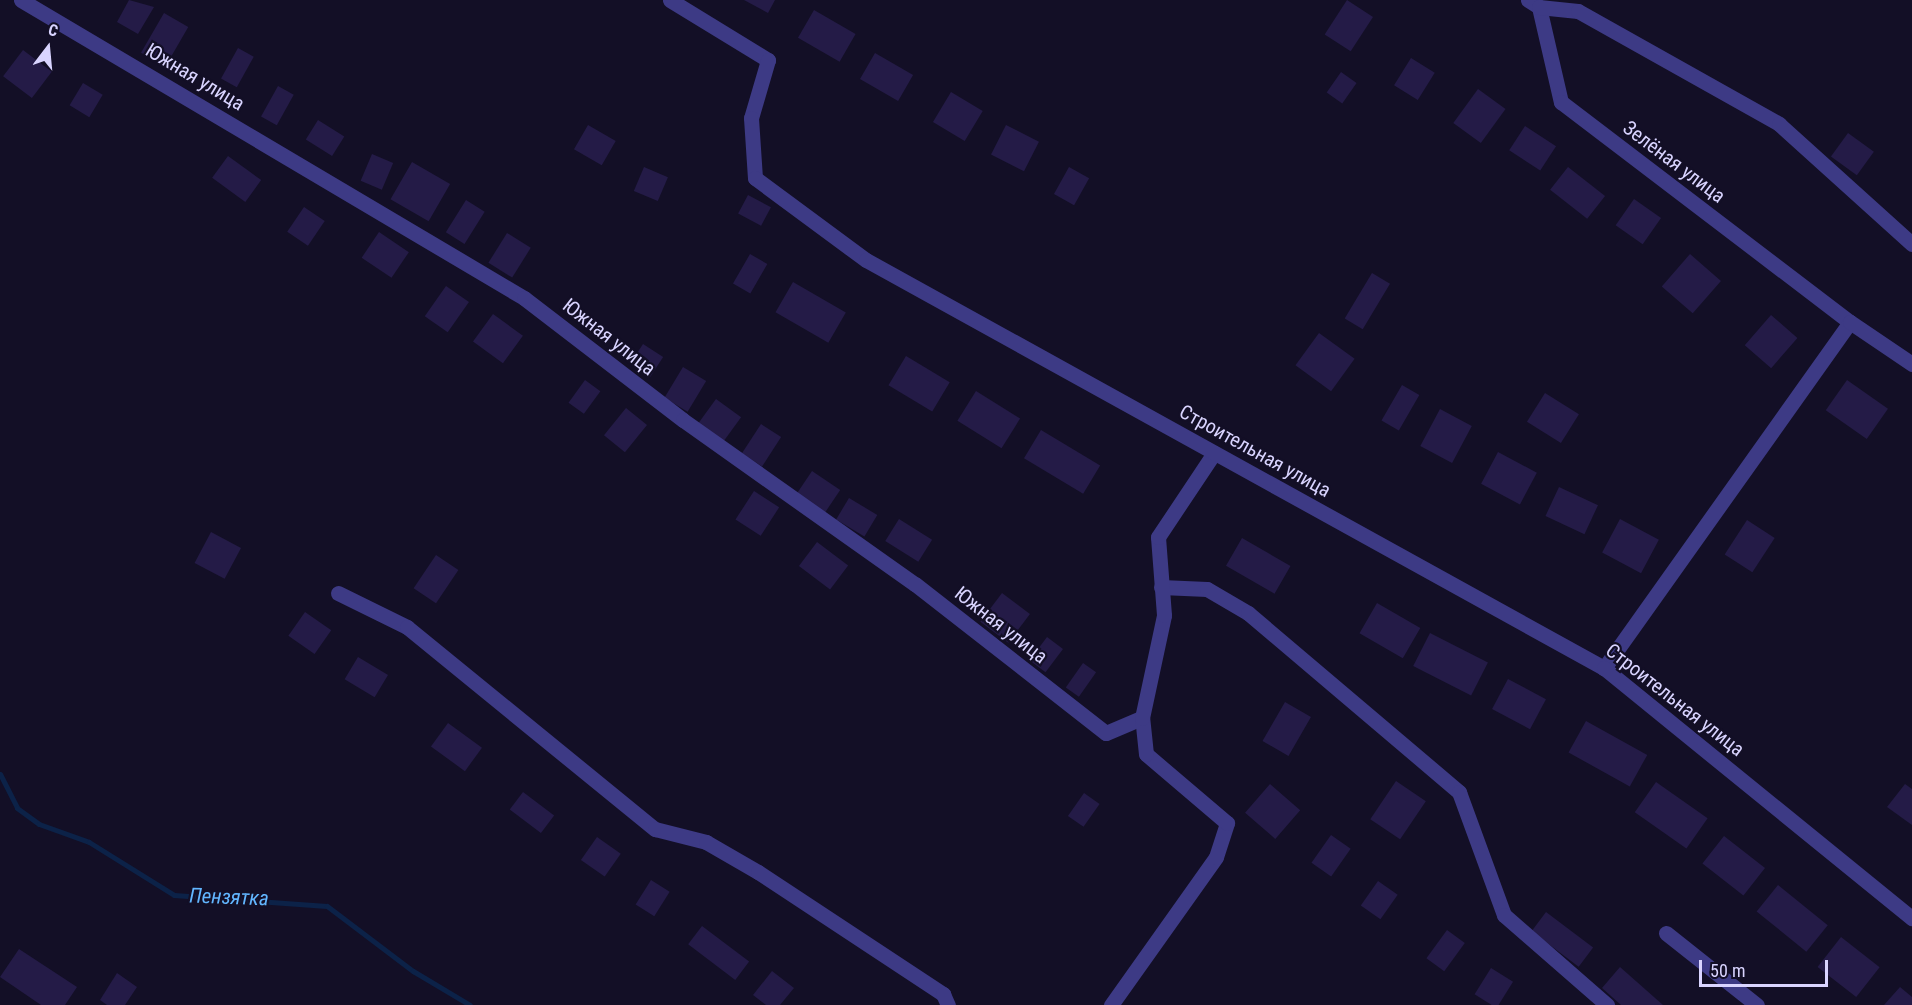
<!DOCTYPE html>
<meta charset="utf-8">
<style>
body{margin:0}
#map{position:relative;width:1912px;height:1005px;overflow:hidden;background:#130f26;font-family:"Roboto Condensed",sans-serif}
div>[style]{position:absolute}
.stream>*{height:5px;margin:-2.5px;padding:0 2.5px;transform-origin:2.5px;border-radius:2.5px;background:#0c2248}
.building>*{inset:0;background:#241b47;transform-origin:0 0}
.minor>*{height:15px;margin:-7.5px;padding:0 7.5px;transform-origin:7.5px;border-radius:7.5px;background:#3d3a85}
.tertiary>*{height:15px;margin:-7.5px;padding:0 7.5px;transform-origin:7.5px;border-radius:7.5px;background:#3d3a85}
span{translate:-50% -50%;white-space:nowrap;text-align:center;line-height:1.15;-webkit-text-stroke:4.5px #130f26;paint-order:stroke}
.street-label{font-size:20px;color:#d9d4ff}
.water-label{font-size:21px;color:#62b6ff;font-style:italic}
.north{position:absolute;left:18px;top:18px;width:60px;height:60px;-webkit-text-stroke:4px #130f26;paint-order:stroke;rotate:16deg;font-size:16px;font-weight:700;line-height:24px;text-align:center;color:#d9d4ff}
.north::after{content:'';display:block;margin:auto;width:21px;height:27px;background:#d9d4ff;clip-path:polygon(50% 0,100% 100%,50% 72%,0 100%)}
.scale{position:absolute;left:1699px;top:960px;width:129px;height:27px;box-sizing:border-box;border:3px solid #d9d4ff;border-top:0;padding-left:8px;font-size:18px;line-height:21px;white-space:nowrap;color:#d9d4ff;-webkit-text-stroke:4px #130f26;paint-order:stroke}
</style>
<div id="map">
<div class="stream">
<i style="left:0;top:774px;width:38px;rotate:63deg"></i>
<i style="left:17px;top:808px;width:27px;rotate:36deg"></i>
<i style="left:39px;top:824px;width:53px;rotate:19.8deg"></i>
<i style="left:89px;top:842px;width:100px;rotate:31.9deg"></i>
<i style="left:174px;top:895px;width:153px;rotate:4.1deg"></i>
<i style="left:327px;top:906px;width:108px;rotate:37.1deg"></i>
<i style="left:413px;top:971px;width:66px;rotate:30.8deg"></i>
</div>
<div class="building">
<i style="clip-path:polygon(129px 0,154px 7px,138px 34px,117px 22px)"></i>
<i style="clip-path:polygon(744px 0,775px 0,768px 13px)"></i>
<i style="left:1347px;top:0;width:31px;height:41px;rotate:33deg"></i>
<i style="left:814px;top:10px;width:48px;height:32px;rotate:30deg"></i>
<i style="left:164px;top:13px;width:28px;height:46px;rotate:30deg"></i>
<i style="left:238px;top:48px;width:18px;height:35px;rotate:29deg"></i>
<i style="left:23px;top:50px;width:36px;height:33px;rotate:37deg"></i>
<i style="left:875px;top:53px;width:44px;height:30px;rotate:30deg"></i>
<i style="left:1411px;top:58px;width:28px;height:32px;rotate:32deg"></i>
<i style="left:1341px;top:72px;width:19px;height:25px;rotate:35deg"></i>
<i style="left:83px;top:83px;width:23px;height:26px;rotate:31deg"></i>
<i style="left:278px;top:86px;width:18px;height:35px;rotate:29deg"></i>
<i style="left:1478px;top:89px;width:34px;height:42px;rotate:36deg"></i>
<i style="left:951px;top:92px;width:37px;height:35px;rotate:31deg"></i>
<i style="left:318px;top:120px;width:31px;height:23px;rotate:32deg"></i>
<i style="left:588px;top:125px;width:32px;height:28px;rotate:30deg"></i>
<i style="left:1006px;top:125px;width:37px;height:33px;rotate:27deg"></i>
<i style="left:1525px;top:126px;width:37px;height:29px;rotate:33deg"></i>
<i style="left:1848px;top:133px;width:32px;height:29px;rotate:36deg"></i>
<i style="left:372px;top:154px;width:23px;height:29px;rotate:23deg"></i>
<i style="left:228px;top:156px;width:41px;height:27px;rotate:36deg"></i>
<i style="left:412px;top:162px;width:44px;height:43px;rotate:30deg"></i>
<i style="left:644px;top:167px;width:26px;height:26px;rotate:23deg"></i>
<i style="left:1069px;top:167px;width:23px;height:31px;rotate:29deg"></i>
<i style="left:1568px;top:167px;width:47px;height:29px;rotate:38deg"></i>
<i style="left:748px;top:195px;width:26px;height:21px;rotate:28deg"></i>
<i style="left:1634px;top:199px;width:33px;height:32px;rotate:35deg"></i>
<i style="left:466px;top:200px;width:22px;height:38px;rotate:32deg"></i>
<i style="left:304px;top:207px;width:25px;height:30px;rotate:34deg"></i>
<i style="left:379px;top:232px;width:36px;height:31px;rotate:34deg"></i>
<i style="left:507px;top:233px;width:28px;height:35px;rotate:32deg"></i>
<i style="left:750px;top:254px;width:20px;height:34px;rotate:30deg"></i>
<i style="left:1690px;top:254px;width:41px;height:43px;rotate:41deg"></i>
<i style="left:1372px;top:273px;width:21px;height:53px;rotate:31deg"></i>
<i style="left:793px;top:282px;width:61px;height:35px;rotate:30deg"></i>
<i style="left:446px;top:286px;width:28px;height:37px;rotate:35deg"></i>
<i style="left:493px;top:314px;width:37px;height:34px;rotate:36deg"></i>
<i style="left:1771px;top:315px;width:35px;height:40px;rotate:41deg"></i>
<i style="left:1319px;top:333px;width:44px;height:40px;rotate:36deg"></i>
<i style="left:643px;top:344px;width:24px;height:24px;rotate:33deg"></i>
<i style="left:906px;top:356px;width:51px;height:34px;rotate:31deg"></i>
<i style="left:683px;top:367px;width:27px;height:36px;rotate:31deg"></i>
<i style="left:585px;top:380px;width:19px;height:28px;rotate:36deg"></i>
<i style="left:1847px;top:380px;width:50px;height:37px;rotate:35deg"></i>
<i style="left:1402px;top:385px;width:20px;height:41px;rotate:30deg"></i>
<i style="left:976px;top:391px;width:52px;height:35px;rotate:32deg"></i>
<i style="left:1545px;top:393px;width:40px;height:34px;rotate:32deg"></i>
<i style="left:716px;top:399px;width:31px;height:30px;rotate:36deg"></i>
<i style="left:626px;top:408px;width:27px;height:35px;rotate:39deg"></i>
<i style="left:1440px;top:409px;width:36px;height:42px;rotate:28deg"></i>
<i style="left:761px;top:424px;width:24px;height:35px;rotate:33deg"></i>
<i style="left:1041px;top:430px;width:69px;height:33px;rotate:31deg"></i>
<i style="left:1498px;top:452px;width:44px;height:36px;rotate:28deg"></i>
<i style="left:812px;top:471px;width:34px;height:27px;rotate:34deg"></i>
<i style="left:1559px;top:487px;width:43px;height:32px;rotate:25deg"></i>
<i style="left:754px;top:491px;width:30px;height:34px;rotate:33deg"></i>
<i style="left:849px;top:498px;width:33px;height:25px;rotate:31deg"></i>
<i style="left:899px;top:519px;width:39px;height:26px;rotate:32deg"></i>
<i style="left:1620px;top:519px;width:44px;height:38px;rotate:28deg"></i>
<i style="left:1747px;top:520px;width:33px;height:41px;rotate:33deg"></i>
<i style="left:211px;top:532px;width:34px;height:35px;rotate:28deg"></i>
<i style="left:1242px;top:538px;width:56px;height:32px;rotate:30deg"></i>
<i style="left:817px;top:542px;width:39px;height:30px;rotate:37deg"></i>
<i style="left:436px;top:555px;width:27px;height:40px;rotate:34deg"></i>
<i style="left:1002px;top:593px;width:35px;height:36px;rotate:37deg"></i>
<i style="left:1377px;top:603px;width:50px;height:35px;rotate:30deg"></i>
<i style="left:305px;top:612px;width:32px;height:29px;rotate:35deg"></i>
<i style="left:1430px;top:633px;width:65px;height:37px;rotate:27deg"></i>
<i style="left:1047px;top:637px;width:20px;height:29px;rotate:37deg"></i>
<i style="left:358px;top:657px;width:35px;height:26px;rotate:31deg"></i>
<i style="left:1083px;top:663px;width:16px;height:30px;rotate:35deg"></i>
<i style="left:1508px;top:679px;width:43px;height:34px;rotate:28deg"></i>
<i style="left:1285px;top:702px;width:30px;height:45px;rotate:30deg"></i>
<i style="left:1586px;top:721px;width:70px;height:36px;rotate:29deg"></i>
<i style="left:448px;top:723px;width:42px;height:29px;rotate:36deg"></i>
<i style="left:1396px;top:781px;width:36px;height:46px;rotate:34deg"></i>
<i style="left:1656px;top:782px;width:63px;height:37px;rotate:35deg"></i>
<i style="left:1270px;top:784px;width:40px;height:38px;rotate:41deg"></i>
<i style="clip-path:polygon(1905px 784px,1912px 789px,1912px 825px,1887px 807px)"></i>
<i style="left:523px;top:792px;width:39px;height:22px;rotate:37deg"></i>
<i style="left:1084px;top:793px;width:19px;height:28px;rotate:35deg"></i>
<i style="left:1331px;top:835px;width:24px;height:34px;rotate:35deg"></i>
<i style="left:1724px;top:836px;width:52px;height:35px;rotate:38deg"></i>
<i style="left:597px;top:837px;width:29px;height:28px;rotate:35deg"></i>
<i style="left:651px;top:880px;width:22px;height:29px;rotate:32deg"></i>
<i style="left:1378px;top:881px;width:24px;height:30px;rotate:35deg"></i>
<i style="left:1778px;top:885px;width:64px;height:34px;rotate:39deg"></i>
<i style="left:1546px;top:912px;width:59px;height:24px;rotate:37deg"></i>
<i style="left:702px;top:926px;width:59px;height:23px;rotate:37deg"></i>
<i style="left:1447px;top:930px;width:22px;height:35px;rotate:36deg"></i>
<i style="left:1841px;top:937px;width:49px;height:38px;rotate:38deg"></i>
<i style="clip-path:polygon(19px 949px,77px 987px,65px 1005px,41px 1005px,0 977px)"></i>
<i style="clip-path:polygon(1620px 967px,1663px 1005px,1621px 1005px,1602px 988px)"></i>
<i style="left:1491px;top:968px;width:26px;height:31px;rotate:32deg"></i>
<i style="clip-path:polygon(772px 971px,794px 988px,780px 1005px,766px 1005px,753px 995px)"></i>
<i style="clip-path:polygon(117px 973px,137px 987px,125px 1005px,107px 1005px,100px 1000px)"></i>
<i style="clip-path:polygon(1900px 987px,1912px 997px,1912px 1005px,1884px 1005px)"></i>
</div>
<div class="minor">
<i style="left:21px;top:0;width:585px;rotate:30.64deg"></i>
<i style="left:524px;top:298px;width:200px;rotate:37.5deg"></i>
<i style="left:683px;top:420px;width:284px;rotate:35.3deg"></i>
<i style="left:915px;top:584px;width:242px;rotate:38deg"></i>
<i style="left:1106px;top:733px;width:39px;rotate:-23deg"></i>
<i style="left:1528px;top:0;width:13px;rotate:32deg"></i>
<i style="left:1539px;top:7px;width:98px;rotate:77deg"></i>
<i style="left:1561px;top:102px;width:363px;rotate:37.3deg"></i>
<i style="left:1850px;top:322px;width:425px;rotate:125.4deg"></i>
<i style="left:1539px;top:7px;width:39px;rotate:6deg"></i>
<i style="left:1578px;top:11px;width:231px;rotate:29.3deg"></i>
<i style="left:1779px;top:124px;width:179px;rotate:42.1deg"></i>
<i style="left:1850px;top:322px;width:75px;rotate:34.1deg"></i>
<i style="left:1161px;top:587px;width:46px;rotate:2.5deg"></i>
<i style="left:1207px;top:589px;width:48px;rotate:30.3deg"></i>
<i style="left:1248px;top:613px;width:277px;rotate:40.3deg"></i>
<i style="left:1459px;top:792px;width:131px;rotate:69.9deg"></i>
<i style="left:1504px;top:915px;width:137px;rotate:41.1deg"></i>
<i style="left:338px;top:593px;width:77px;rotate:26.2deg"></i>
<i style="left:407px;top:627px;width:320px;rotate:39.2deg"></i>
<i style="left:655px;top:829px;width:53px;rotate:14.3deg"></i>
<i style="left:706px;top:842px;width:60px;rotate:30deg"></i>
<i style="left:758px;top:872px;width:222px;rotate:33.4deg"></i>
<i style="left:943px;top:994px;width:12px;rotate:66deg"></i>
<i style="left:1666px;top:933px;width:116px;rotate:38.4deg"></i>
<i style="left:1111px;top:1005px;width:181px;rotate:-54.6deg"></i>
<i style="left:1216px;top:857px;width:36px;rotate:-72deg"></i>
<i style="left:1227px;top:823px;width:106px;rotate:-139.6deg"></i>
<i style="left:1146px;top:754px;width:36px;rotate:-96deg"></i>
<i style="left:1142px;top:718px;width:105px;rotate:-77.9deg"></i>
<i style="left:1164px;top:615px;width:78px;rotate:-94.4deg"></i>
<i style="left:1158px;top:537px;width:101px;rotate:-56.3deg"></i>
</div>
<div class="tertiary">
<i style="left:670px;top:0;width:115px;rotate:31.5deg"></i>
<i style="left:768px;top:60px;width:60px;rotate:106.3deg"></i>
<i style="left:751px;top:118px;width:60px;rotate:86.2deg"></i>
<i style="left:755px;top:178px;width:138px;rotate:36.5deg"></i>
<i style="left:866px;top:260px;width:843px;rotate:28.94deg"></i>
<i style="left:1604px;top:668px;width:397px;rotate:39.1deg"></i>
</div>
<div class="street-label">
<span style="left:195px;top:77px;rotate:31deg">Южная улица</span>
<span style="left:1674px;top:162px;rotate:37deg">Зелёная улица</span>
<span style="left:609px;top:337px;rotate:38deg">Южная улица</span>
<span style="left:1255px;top:451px;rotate:29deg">Строительная улица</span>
<span style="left:1001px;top:625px;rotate:38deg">Южная улица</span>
<span style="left:1675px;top:700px;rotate:38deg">Строительная улица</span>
</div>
<div class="water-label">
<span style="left:229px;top:897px;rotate:2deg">Пензятка</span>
</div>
<div class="north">С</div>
<div class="scale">50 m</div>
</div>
